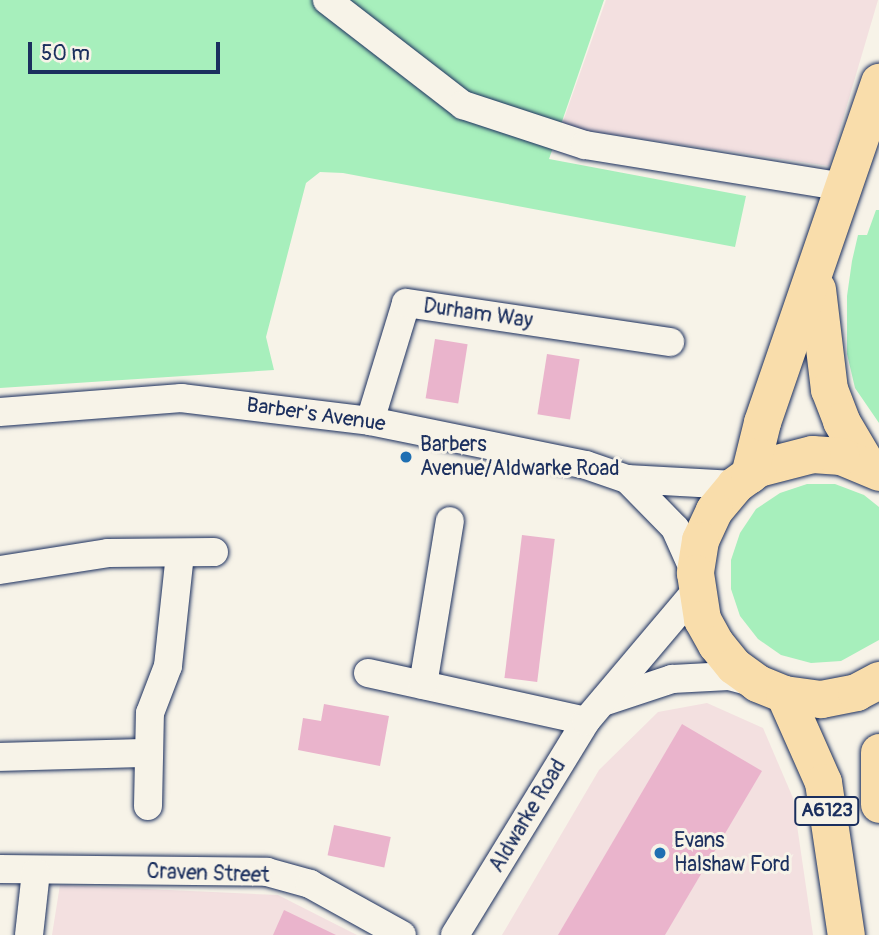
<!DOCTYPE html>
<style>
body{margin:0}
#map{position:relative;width:879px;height:935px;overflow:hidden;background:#f7f3e8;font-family:Pangolin,sans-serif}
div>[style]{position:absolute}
.built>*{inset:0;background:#f3e0e0}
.green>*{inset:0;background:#a7efbc}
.building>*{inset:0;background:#eab4cc;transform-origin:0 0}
.roads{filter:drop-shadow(0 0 2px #1b2f5e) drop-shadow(0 0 2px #1b2f5e)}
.minor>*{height:28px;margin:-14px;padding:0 14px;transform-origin:14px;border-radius:14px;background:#f7f3e8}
.major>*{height:37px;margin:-18.5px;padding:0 18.5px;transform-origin:18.5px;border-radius:18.5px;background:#f9ddab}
.dots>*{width:19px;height:19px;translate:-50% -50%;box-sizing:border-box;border:4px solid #f7f3e8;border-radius:50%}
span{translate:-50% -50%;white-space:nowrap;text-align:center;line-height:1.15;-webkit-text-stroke:6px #f7f3e8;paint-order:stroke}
.shield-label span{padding:2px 5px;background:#f7f3e8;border:2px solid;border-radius:5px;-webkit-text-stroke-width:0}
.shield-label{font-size:19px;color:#1b2f5e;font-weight:700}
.street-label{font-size:21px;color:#1b2f5e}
.poi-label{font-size:21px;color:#1b2f5e}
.left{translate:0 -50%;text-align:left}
.scale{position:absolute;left:28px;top:42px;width:192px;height:32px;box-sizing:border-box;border:4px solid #1b2f5e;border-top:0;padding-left:9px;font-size:21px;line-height:24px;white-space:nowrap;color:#1b2f5e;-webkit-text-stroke:5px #f7f3e8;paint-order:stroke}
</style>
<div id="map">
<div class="built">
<i style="clip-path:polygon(606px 0,878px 0,829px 166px,561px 127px)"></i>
<i style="clip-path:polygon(707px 703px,763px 728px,793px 798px,813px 935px,502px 935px,599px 770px,658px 712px)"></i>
<i style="clip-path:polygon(60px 885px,278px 895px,357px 935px,52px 935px)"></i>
</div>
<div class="green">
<i style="clip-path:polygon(0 0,604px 0,549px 159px,746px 196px,735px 247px,343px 173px,320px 172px,306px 183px,266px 337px,274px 370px,0 388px)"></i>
<i style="clip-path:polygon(876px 210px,879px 210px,879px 423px,855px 388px,847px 354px,847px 296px,852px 261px,858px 235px,867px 235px)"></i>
<i style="clip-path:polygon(807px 484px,835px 484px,864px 495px,879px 507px,879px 640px,841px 661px,811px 663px,781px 655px,758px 639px,740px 616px,731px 589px,731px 560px,740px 533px,756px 509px,780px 493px)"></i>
</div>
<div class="building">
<i style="left:435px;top:339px;width:33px;height:60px;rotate:9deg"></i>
<i style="left:547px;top:354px;width:33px;height:61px;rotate:9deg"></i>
<i style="left:522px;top:535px;width:33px;height:144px;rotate:7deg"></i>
<i style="clip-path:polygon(324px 704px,389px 716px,380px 766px,298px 750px,303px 718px,321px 721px)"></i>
<i style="clip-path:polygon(682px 724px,762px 771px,665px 935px,558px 935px)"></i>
<i style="left:334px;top:825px;width:58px;height:31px;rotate:12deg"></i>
<i style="clip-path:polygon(284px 910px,336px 935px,273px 935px)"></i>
</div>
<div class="roads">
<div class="minor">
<i style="left:327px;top:0;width:172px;rotate:37.7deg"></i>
<i style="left:463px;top:105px;width:128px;rotate:18.2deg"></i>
<i style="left:585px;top:145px;width:263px;rotate:9.2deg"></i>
<i style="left:0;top:412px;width:182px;rotate:-4.4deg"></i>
<i style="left:181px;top:398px;width:190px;rotate:6.9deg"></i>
<i style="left:370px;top:421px;width:220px;rotate:11.5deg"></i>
<i style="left:586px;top:465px;width:43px;rotate:18.9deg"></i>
<i style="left:627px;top:479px;width:108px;rotate:3.2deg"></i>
<i style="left:370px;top:421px;width:123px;rotate:-73deg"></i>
<i style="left:406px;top:303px;width:267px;rotate:8.4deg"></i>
<i style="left:627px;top:479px;width:69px;rotate:45.6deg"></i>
<i style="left:675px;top:528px;width:49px;rotate:66deg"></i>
<i style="left:0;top:570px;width:109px;rotate:-8.9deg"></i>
<i style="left:108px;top:553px;width:106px;rotate:-0.5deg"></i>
<i style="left:368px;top:673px;width:223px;rotate:12.4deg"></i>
<i style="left:423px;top:685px;width:166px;rotate:-80.7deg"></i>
<i style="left:606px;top:701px;width:70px;rotate:-18.4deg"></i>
<i style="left:672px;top:679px;width:57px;rotate:-3deg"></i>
<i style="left:729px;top:676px;width:28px;rotate:15deg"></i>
<i style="left:0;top:757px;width:147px;rotate:-1.6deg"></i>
<i style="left:148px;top:806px;width:93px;rotate:-88.8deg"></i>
<i style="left:150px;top:713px;width:50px;rotate:-69deg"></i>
<i style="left:168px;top:666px;width:113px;rotate:-83.9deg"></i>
<i style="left:0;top:869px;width:267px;rotate:0.6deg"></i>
<i style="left:267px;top:872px;width:45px;rotate:15.6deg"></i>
<i style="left:310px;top:884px;width:105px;rotate:29deg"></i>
<i style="left:29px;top:935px;width:63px;rotate:-83.7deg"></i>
<i style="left:455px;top:935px;width:251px;rotate:-58.5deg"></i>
<i style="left:586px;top:721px;width:170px;rotate:-49.8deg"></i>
</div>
<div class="major">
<i style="left:817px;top:289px;width:101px;rotate:83.2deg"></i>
<i style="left:829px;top:389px;width:34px;rotate:69deg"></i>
<i style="left:841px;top:421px;width:51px;rotate:59.4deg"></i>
<i style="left:879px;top:472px;width:41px;rotate:-157.2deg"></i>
<i style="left:841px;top:456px;width:29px;rotate:-176deg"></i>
<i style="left:812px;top:454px;width:56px;rotate:165.5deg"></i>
<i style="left:758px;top:468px;width:29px;rotate:144deg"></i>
<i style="left:735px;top:485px;width:33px;rotate:130deg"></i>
<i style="left:714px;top:510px;width:33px;rotate:115deg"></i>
<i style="left:700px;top:540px;width:33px;rotate:99deg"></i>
<i style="left:695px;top:573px;width:47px;rotate:81.3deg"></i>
<i style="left:702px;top:619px;width:29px;rotate:61deg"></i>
<i style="left:716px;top:644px;width:28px;rotate:51deg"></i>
<i style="left:734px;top:666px;width:29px;rotate:36deg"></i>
<i style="left:757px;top:683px;width:29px;rotate:22deg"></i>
<i style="left:784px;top:694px;width:37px;rotate:8deg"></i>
<i style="left:821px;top:699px;width:36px;rotate:-11deg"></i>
<i style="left:856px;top:692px;width:26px;rotate:-28deg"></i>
<i style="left:749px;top:475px;width:55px;rotate:-76.2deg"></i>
<i style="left:762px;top:422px;width:360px;rotate:-71deg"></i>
<i style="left:784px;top:694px;width:96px;rotate:66.1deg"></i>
<i style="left:823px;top:782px;width:155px;rotate:81.5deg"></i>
<i style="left:879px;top:752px;width:52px;rotate:90deg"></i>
</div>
</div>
<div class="dots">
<i style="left:406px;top:457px;background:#1f6fb2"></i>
<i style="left:660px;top:853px;background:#1f6fb2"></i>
</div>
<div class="shield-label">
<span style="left:827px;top:811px">A6123</span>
</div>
<div class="street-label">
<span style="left:478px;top:314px;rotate:8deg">Durham Way</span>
<span style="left:316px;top:415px;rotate:8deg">Barber's Avenue</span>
<span style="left:528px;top:816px;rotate:-59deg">Aldwarke Road</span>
<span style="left:208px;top:874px;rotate:2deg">Craven Street</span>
</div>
<div class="poi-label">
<span class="left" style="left:420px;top:457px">Barbers<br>Avenue/Aldwarke Road</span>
<span class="left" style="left:674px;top:853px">Evans<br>Halshaw Ford</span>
</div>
<div class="scale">50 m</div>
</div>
